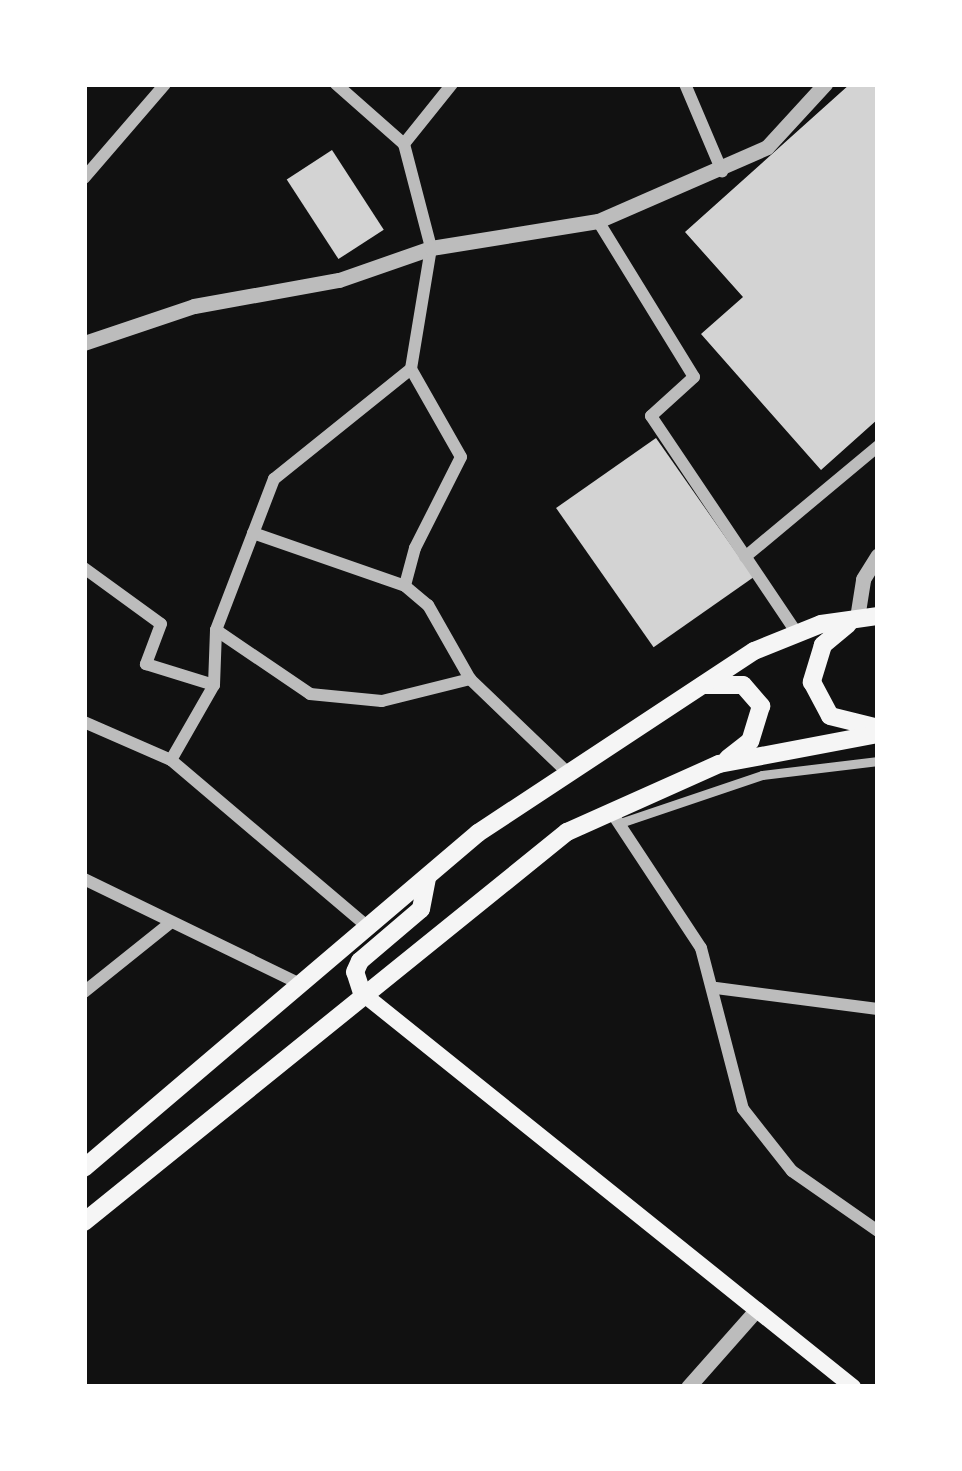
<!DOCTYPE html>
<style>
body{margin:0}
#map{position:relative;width:962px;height:1471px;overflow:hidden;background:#111;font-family:Overpass,sans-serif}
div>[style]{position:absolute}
.building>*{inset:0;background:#d3d3d3;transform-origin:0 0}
.pedestrian>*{height:9px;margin:-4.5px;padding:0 4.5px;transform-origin:4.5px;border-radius:4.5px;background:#bcbcbc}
.minor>*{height:12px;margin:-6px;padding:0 6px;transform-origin:6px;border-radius:6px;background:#bcbcbc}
.tertiary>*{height:15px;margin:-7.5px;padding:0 7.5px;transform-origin:7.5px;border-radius:7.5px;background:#bcbcbc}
.secondary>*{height:16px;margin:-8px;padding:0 8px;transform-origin:8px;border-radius:8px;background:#f5f5f5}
.primary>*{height:18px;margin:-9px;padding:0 9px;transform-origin:9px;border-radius:9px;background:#f5f5f5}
span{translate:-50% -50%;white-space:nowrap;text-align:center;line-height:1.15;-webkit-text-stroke:12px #fff;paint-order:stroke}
.frame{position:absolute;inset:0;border:87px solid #fff;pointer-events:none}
</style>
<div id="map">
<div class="building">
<i style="clip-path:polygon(850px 84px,878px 84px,878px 419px,821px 470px,701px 334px,743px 297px,685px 232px)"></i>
<i style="left:332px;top:150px;width:95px;height:54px;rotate:57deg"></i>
<i style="left:656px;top:438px;width:170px;height:122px;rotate:55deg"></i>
</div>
<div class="pedestrian">
<i style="left:620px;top:823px;width:150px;rotate:-18.7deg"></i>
<i style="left:762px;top:775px;width:117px;rotate:-6.9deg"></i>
</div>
<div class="minor">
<i style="left:336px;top:84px;width:91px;rotate:41.4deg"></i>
<i style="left:452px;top:84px;width:77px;rotate:128.7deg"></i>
<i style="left:404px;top:144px;width:107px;rotate:75.4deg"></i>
<i style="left:431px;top:248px;width:123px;rotate:99.4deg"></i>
<i style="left:411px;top:369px;width:101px;rotate:60.4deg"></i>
<i style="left:461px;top:457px;width:102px;rotate:116.8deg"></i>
<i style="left:415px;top:548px;width:39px;rotate:105deg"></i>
<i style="left:405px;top:586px;width:30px;rotate:40deg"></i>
<i style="left:428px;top:605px;width:85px;rotate:60.4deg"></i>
<i style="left:470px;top:679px;width:134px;rotate:43.8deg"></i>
<i style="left:685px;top:84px;width:95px;rotate:67deg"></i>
<i style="left:84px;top:178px;width:124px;rotate:-49.2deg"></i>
<i style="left:598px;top:221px;width:183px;rotate:58.4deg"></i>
<i style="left:694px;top:377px;width:58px;rotate:137.8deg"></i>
<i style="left:651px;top:416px;width:260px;rotate:56.1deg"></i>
<i style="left:253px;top:533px;width:161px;rotate:19.2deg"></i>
<i style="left:745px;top:557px;width:173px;rotate:-39.8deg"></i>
<i style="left:84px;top:568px;width:95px;rotate:36deg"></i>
<i style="left:161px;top:624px;width:43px;rotate:110.6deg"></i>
<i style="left:146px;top:664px;width:71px;rotate:17.2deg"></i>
<i style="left:216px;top:630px;width:114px;rotate:34.2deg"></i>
<i style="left:310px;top:694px;width:72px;rotate:5.6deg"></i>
<i style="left:382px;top:701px;width:91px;rotate:-14deg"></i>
<i style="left:84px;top:722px;width:95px;rotate:23.6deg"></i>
<i style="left:171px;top:760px;width:260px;rotate:40.3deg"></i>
<i style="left:171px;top:760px;width:86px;rotate:-60.2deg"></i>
<i style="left:214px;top:685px;width:55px;rotate:-87.9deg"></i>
<i style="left:216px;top:630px;width:162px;rotate:-69deg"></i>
<i style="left:274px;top:479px;width:176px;rotate:-38.8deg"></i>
<i style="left:610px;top:810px;width:165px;rotate:56.6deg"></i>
<i style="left:701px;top:948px;width:166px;rotate:75.4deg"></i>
<i style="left:743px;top:1109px;width:79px;rotate:51.7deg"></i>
<i style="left:792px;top:1171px;width:105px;rotate:34.9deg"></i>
<i style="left:84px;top:879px;width:240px;rotate:25.9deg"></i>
<i style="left:716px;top:988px;width:163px;rotate:7.4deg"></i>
<i style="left:84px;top:992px;width:109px;rotate:-38.7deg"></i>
</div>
<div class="tertiary">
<i style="left:84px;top:343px;width:116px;rotate:-18.6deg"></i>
<i style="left:194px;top:306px;width:147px;rotate:-10.2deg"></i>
<i style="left:339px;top:280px;width:97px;rotate:-19.2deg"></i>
<i style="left:431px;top:248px;width:169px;rotate:-9.2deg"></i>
<i style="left:598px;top:221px;width:184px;rotate:-23.6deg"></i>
<i style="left:767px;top:147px;width:86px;rotate:-47.4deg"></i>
<i style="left:857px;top:618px;width:39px;rotate:-81deg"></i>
<i style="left:863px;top:579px;width:28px;rotate:-58deg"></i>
<i style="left:688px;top:1387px;width:104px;rotate:-48.5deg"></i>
</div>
<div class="secondary">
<i style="left:362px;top:993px;width:630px;rotate:38.75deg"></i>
</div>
<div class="primary">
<i style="left:848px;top:624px;width:33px;rotate:140deg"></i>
<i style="left:823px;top:645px;width:39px;rotate:107deg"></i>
<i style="left:812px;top:682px;width:38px;rotate:62deg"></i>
<i style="left:830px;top:716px;width:49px;rotate:14deg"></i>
<i style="left:703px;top:685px;width:40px"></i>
<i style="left:743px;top:685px;width:28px;rotate:49deg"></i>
<i style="left:761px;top:706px;width:37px;rotate:107deg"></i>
<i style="left:750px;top:741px;width:28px;rotate:142deg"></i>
<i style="left:362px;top:993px;width:22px;rotate:-108deg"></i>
<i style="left:355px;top:972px;width:12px;rotate:-66deg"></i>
<i style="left:360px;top:961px;width:80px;rotate:-40.4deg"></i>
<i style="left:421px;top:909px;width:32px;rotate:-79deg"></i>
<i style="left:84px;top:1168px;width:517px;rotate:-40.37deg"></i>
<i style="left:478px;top:833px;width:331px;rotate:-33.4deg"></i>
<i style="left:754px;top:651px;width:72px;rotate:-21.9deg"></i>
<i style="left:821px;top:624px;width:58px;rotate:-8deg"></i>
<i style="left:84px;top:1222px;width:621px;rotate:-38.92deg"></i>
<i style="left:567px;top:832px;width:167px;rotate:-24.1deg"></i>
<i style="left:719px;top:764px;width:162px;rotate:-10.7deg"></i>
</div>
<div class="frame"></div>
</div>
